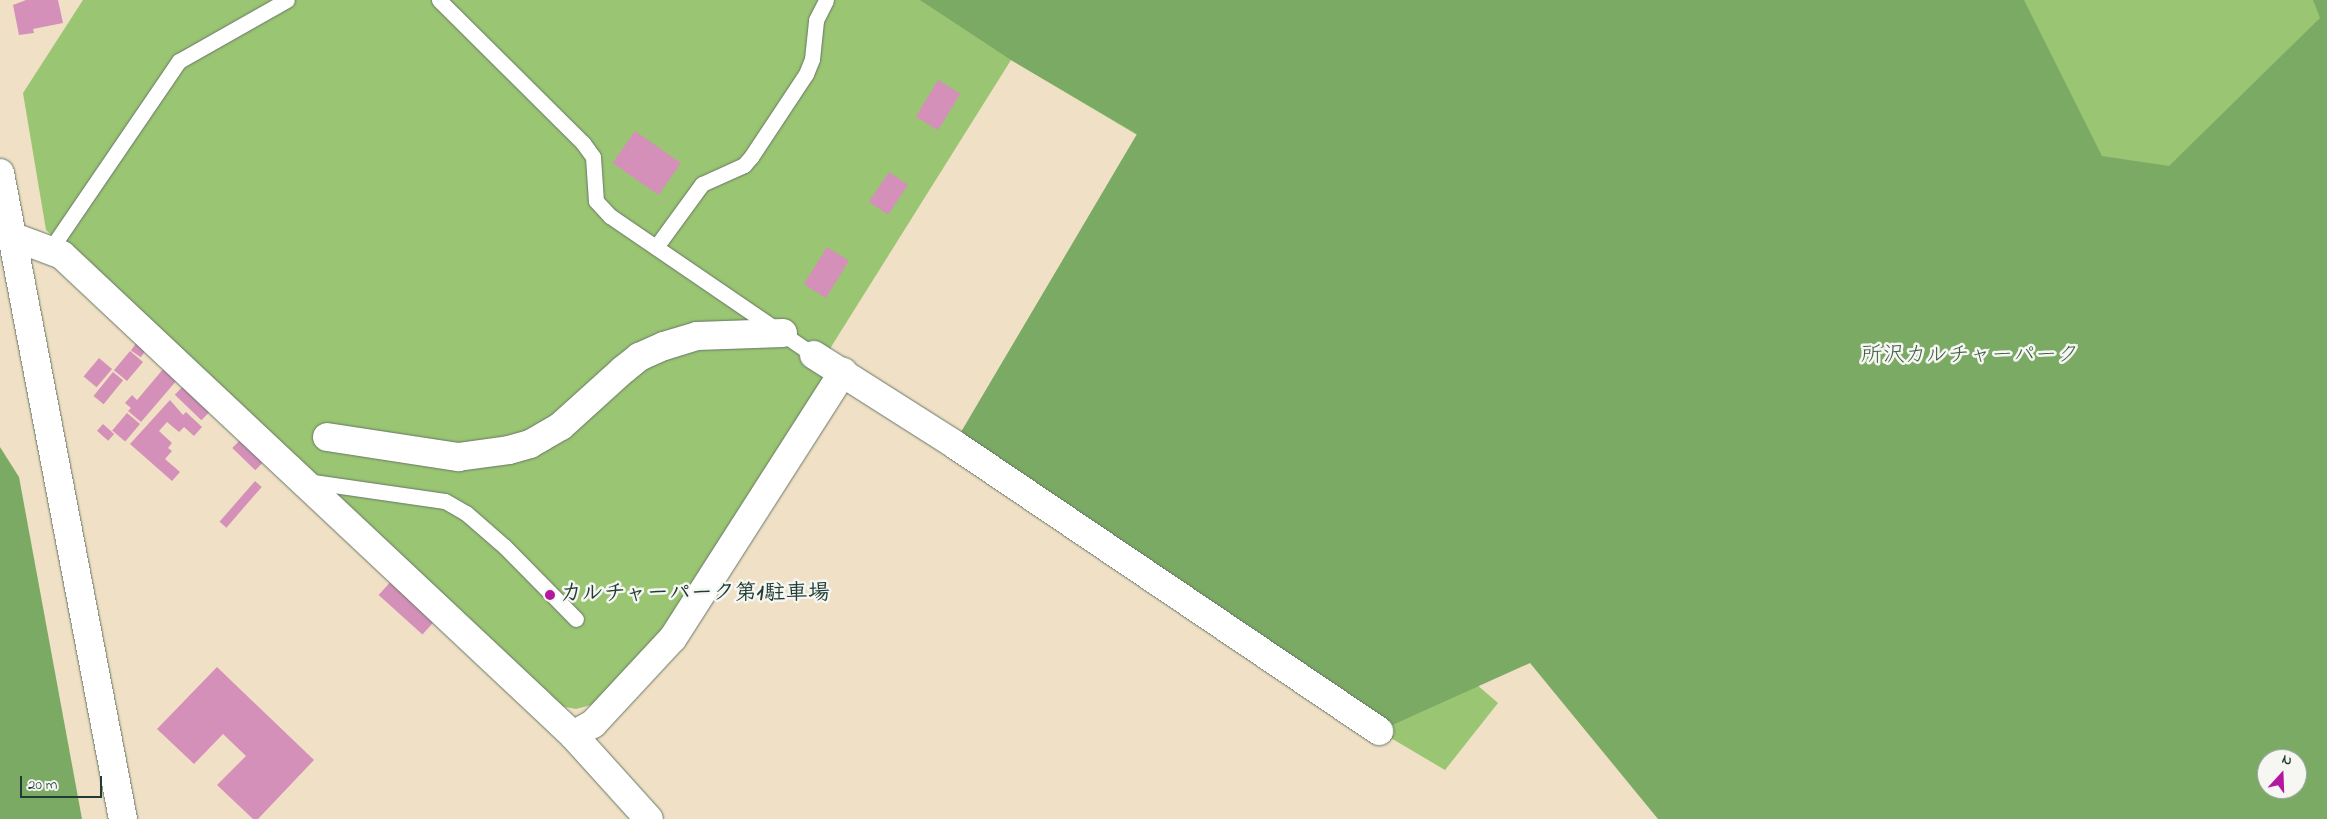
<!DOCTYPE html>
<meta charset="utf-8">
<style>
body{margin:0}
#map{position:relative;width:2327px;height:819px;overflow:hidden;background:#f0e0c5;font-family:"Indie Flower","Klee One",sans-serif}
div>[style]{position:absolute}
.green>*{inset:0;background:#9ac572}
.forest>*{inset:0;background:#7baa64}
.building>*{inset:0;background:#d590b9;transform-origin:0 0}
.roads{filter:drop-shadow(0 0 1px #687667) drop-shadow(0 0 1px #687667)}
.lane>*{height:15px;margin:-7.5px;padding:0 7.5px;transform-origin:7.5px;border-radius:7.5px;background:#fff}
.street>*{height:28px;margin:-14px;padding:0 14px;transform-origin:14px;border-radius:14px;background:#fff}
.secondary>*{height:28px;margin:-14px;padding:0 14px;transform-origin:14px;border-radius:14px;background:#fff}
.dots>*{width:14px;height:14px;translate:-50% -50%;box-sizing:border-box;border:2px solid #f6f6f2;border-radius:50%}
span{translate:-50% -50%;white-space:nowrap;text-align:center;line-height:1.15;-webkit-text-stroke:5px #f6f6f2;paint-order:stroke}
.park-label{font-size:22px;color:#3e5f44}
.poi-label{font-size:22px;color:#1f3d34;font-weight:700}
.left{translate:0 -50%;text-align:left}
.north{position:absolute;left:2257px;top:749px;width:50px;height:50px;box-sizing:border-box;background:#f6f6f2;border:1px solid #a0aca6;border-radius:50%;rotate:20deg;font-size:14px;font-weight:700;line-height:20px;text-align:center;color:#1f3d34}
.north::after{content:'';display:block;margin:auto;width:18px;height:22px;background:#b5179e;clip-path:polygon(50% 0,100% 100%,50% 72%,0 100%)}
.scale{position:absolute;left:20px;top:776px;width:82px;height:22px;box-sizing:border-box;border:2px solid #1f3d34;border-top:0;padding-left:6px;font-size:15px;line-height:18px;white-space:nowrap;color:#1f3d34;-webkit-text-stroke:4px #f6f6f2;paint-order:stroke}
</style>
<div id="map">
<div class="green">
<i style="clip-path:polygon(evenodd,83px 0,2327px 0,2327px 819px,1563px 484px,1440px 653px,1498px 703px,1445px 770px,1379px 731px,954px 444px,1137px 135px,1011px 60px,831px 347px,831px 377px,658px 638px,595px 704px,576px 709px,560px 706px,46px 230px,23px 93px,83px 0,2267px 759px,2297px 759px,2297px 789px,2267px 789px,2267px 759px)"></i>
</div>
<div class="forest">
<i style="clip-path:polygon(evenodd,920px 0,2024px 0,2102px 156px,2169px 166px,2320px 18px,2313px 0,2327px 0,2327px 819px,1658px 819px,1530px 663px,1379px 731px,954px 444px,1137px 134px,1011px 60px,920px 0,2267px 759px,2297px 759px,2297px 789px,2267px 789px,2267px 759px)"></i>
<i style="clip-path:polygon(0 447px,19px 477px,82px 819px,0 819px)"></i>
</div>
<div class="building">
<i style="clip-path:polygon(26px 0,58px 0,63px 23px,33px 29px,34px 33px,19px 35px,13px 5px)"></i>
<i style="left:938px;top:80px;width:26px;height:43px;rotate:31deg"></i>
<i style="left:635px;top:131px;width:56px;height:39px;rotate:35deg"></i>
<i style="left:889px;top:172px;width:23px;height:36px;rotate:34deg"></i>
<i style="left:827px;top:247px;width:26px;height:44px;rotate:32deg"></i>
<i style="left:139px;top:339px;width:12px;height:14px;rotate:35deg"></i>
<i style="left:130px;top:351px;width:17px;height:25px;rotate:40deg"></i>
<i style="left:99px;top:358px;width:17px;height:24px;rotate:40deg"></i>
<i style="clip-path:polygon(164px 368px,177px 380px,141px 422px,128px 411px,131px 408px,125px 403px,132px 395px,137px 400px)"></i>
<i style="left:113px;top:372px;width:13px;height:31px;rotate:39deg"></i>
<i style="left:188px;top:381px;width:37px;height:19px;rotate:44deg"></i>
<i style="clip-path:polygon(170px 400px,183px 415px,186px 412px,202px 427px,194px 436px,184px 427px,179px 432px,167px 422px,159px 431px,172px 443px,168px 448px,172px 451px,165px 459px,180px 472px,172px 481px,130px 444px)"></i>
<i style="left:127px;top:413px;width:17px;height:23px;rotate:40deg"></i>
<i style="left:103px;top:424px;width:15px;height:9px;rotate:42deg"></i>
<i style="left:242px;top:438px;width:32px;height:14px;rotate:44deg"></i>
<i style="left:255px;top:481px;width:9px;height:54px;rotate:41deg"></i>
<i style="left:394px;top:578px;width:59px;height:23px;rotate:42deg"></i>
<i style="clip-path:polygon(217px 667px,314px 760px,258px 819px,253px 819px,217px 785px,246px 756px,223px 734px,194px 764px,157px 729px)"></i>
</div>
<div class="roads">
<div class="lane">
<i style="left:439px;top:0;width:203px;rotate:44.8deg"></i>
<i style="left:583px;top:143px;width:17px;rotate:54deg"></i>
<i style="left:593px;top:157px;width:44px;rotate:86.1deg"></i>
<i style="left:596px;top:201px;width:21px;rotate:47deg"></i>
<i style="left:610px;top:216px;width:247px;rotate:34.3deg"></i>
<i style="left:656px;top:247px;width:78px;rotate:-53.9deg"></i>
<i style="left:702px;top:184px;width:46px;rotate:-24.3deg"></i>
<i style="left:744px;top:165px;width:11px;rotate:-49deg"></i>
<i style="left:751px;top:157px;width:100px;rotate:-56.5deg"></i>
<i style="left:806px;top:74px;width:16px;rotate:-68deg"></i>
<i style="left:812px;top:59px;width:39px;rotate:-84deg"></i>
<i style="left:816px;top:20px;width:22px;rotate:-63deg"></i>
<i style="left:50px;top:250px;width:229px;rotate:-55.7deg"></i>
<i style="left:179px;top:61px;width:124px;rotate:-29.5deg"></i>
<i style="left:306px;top:481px;width:140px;rotate:8.2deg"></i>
<i style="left:445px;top:501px;width:24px;rotate:30deg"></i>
<i style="left:466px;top:513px;width:52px;rotate:41.1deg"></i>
<i style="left:505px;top:547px;width:101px;rotate:45.4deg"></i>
</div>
<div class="street">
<i style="left:14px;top:237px;width:51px;rotate:20.6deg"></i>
<i style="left:62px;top:255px;width:701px;rotate:43.21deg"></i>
<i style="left:573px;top:735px;width:113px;rotate:47.9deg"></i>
<i style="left:814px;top:355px;width:166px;rotate:32.4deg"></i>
<i style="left:954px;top:444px;width:513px;rotate:34.03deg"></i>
<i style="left:327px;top:437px;width:133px;rotate:8.7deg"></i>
<i style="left:458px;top:457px;width:51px;rotate:-7.8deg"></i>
<i style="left:509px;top:450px;width:22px;rotate:-16deg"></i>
<i style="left:530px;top:444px;width:36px;rotate:-30deg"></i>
<i style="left:561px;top:426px;width:84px;rotate:-42.1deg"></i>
<i style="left:623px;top:370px;width:21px;rotate:-39deg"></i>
<i style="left:639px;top:357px;width:27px;rotate:-24deg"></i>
<i style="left:664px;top:346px;width:34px;rotate:-17deg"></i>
<i style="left:697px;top:336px;width:86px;rotate:-2deg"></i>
<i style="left:573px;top:735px;width:23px;rotate:-29deg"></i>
<i style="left:593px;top:724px;width:117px;rotate:-47.1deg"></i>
<i style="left:673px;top:638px;width:316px;rotate:-57.4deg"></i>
</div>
<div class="secondary">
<i style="left:0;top:173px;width:658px;rotate:79.22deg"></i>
</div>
</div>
<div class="dots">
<i style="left:550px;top:595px;background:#b5179e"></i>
</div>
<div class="park-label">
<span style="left:1970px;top:357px">所沢カルチャーパーク</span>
</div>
<div class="poi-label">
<span class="left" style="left:560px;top:595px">カルチャーパーク第1駐車場</span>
</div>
<div class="north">N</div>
<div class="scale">20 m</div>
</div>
